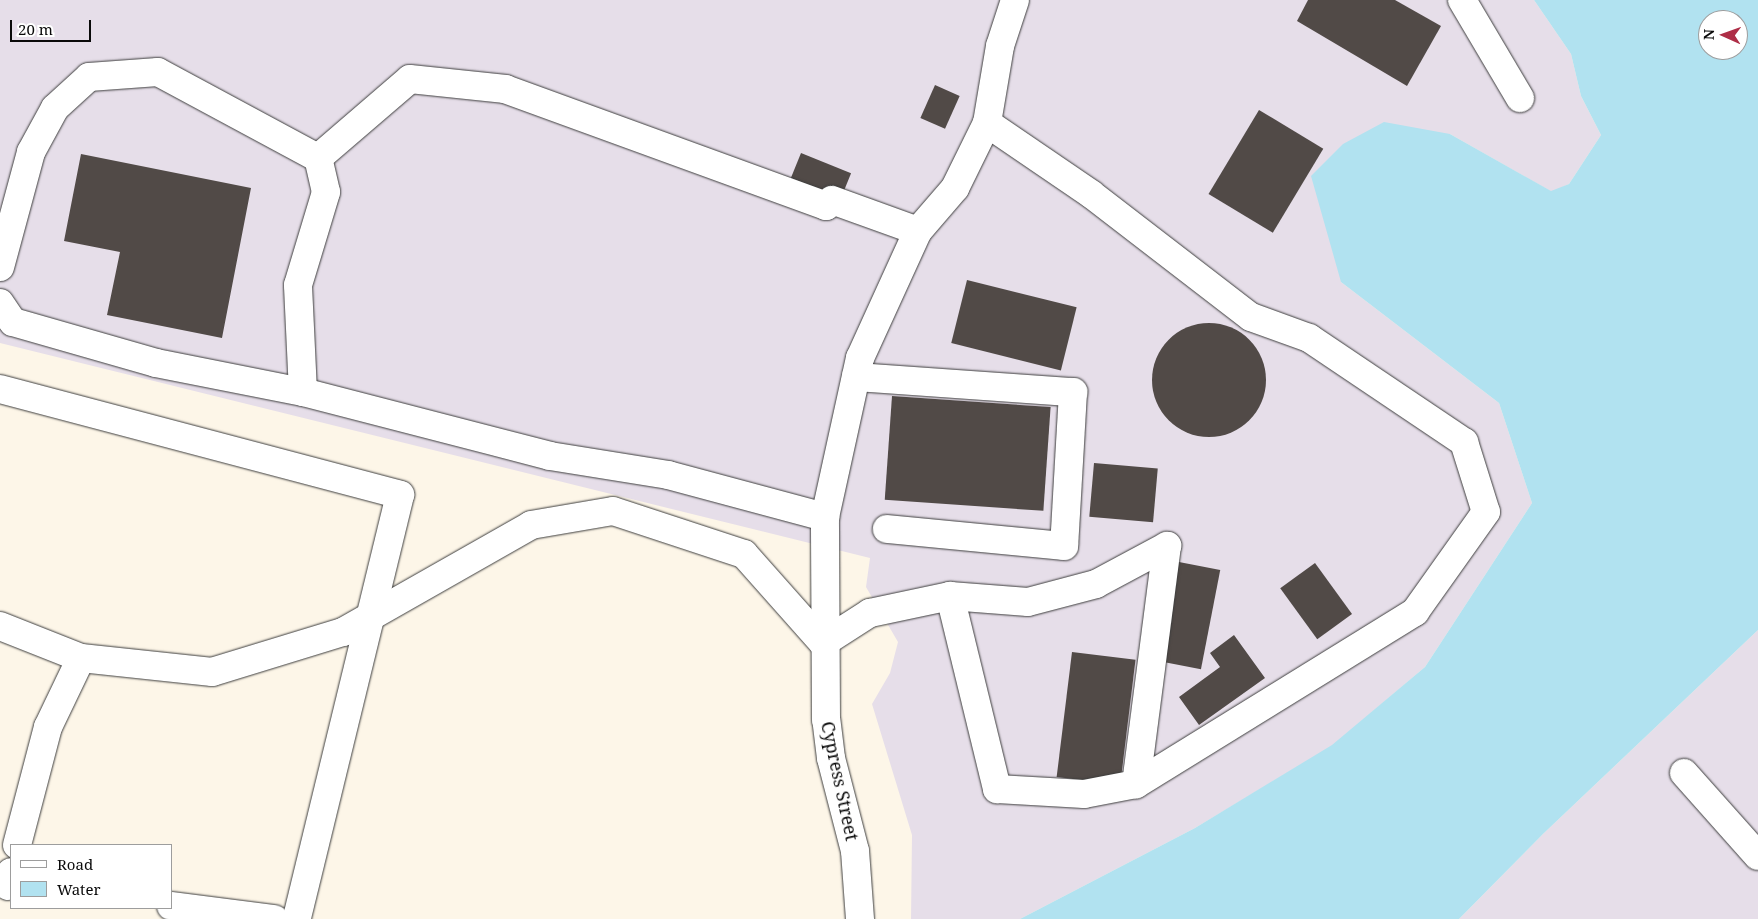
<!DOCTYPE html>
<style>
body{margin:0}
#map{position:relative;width:1758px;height:919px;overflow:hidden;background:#fdf6e8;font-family:"Noto Serif",serif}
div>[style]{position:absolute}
.industrial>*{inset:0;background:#e6dee9}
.water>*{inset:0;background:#b1e2f0}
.building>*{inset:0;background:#514a47;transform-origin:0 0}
.round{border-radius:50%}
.roads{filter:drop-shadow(0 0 1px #3d3d3d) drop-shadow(0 0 1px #3d3d3d)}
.minor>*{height:28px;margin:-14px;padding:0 14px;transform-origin:14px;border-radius:14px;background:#fff}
span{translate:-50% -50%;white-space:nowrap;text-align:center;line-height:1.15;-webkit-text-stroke:5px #fff;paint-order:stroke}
.street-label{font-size:18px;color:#0a0a0a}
.legend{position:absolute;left:10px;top:844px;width:162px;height:65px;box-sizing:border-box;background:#fff;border:1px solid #9d9d9d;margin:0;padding:6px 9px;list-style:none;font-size:15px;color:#0a0a0a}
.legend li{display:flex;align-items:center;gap:10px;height:25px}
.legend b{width:25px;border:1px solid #9d9d9d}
.north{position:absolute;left:1698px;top:10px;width:50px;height:50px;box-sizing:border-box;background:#fff;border:1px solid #9d9d9d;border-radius:50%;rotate:272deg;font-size:14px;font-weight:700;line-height:20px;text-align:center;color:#0a0a0a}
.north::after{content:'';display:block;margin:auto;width:18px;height:22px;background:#ae2e47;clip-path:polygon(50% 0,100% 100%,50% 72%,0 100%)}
.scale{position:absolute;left:10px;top:20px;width:81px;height:22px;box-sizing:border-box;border:2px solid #0a0a0a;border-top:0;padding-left:6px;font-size:15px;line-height:18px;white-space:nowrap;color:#0a0a0a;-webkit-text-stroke:4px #fff;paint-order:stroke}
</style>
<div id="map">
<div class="industrial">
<i style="clip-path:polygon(0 0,1534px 0,1571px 54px,1581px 96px,1601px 135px,1569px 184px,1552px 192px,1450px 134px,1341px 282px,1499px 403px,1532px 503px,1425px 667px,1332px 746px,1195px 828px,1020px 919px,911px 919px,912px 835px,872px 704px,890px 673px,898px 642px,866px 587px,870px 558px,0 343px)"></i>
<i style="clip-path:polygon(1758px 630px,1758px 919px,1459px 919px,1543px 834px)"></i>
</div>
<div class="water">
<i style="clip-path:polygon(evenodd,1534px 0,1758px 0,1758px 630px,1543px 834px,1459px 919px,1020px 919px,1195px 828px,1332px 745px,1425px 667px,1532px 503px,1499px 403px,1341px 282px,1311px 176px,1343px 144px,1384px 122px,1450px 134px,1551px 191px,1569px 184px,1601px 135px,1581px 96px,1571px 54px,1534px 0,1708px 20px,1738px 20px,1738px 50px,1708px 50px,1708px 20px)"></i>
</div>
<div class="building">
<i style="clip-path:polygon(1308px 0,1395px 0,1441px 26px,1407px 86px,1297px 21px)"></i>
<i style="left:935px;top:85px;width:27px;height:36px;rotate:24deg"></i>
<i style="left:1259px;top:110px;width:75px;height:98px;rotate:31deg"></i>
<i style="left:801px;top:153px;width:54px;height:27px;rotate:22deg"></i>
<i style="clip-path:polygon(81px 154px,251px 188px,222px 338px,107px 315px,120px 252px,64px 241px)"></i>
<i style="left:967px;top:280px;width:113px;height:65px;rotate:14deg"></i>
<i class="round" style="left:1152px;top:323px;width:114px;height:114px"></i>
<i style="left:892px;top:396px;width:159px;height:104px;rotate:4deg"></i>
<i style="left:1094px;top:463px;width:64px;height:54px;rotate:5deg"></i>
<i style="left:1179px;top:562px;width:42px;height:101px;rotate:11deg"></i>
<i style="left:1315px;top:563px;width:63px;height:43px;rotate:54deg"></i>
<i style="clip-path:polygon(1234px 635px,1265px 678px,1199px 725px,1179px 697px,1220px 667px,1210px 653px)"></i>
<i style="left:1072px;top:652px;width:64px;height:126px;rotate:7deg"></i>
</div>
<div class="roads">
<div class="minor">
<i style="left:1462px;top:0;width:114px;rotate:59.4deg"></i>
<i style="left:987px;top:123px;width:126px;rotate:34.3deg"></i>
<i style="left:1091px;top:194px;width:202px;rotate:37.6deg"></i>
<i style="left:1251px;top:317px;width:62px;rotate:19.9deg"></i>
<i style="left:1309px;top:338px;width:187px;rotate:33.9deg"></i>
<i style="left:1464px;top:442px;width:73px;rotate:72.6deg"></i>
<i style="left:1486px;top:512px;width:123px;rotate:125.4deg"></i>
<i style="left:1415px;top:612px;width:328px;rotate:148.3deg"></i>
<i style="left:0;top:267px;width:119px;rotate:-74.9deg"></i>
<i style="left:31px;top:152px;width:50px;rotate:-61.4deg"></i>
<i style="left:55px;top:108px;width:46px;rotate:-42.4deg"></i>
<i style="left:89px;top:77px;width:69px;rotate:-4.1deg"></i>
<i style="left:158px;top:72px;width:182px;rotate:28.3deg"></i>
<i style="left:318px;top:158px;width:121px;rotate:-40.7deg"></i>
<i style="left:410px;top:79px;width:96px;rotate:6deg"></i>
<i style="left:505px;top:89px;width:342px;rotate:20deg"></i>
<i style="left:826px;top:206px;width:8px;rotate:-45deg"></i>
<i style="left:832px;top:200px;width:91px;rotate:19.8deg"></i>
<i style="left:0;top:303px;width:23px;rotate:56deg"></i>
<i style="left:13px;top:322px;width:149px;rotate:16deg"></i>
<i style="left:156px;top:363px;width:150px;rotate:11.2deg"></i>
<i style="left:303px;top:392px;width:255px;rotate:14.5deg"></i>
<i style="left:550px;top:456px;width:120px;rotate:9.1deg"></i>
<i style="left:668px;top:475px;width:163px;rotate:15deg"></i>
<i style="left:856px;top:377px;width:218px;rotate:4deg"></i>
<i style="left:1073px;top:392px;width:154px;rotate:93.3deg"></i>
<i style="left:1064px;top:546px;width:178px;rotate:-174.5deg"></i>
<i style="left:0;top:389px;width:414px;rotate:14.8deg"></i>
<i style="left:400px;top:495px;width:436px;rotate:103.7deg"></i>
<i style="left:303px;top:392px;width:107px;rotate:-92.7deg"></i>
<i style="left:298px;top:285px;width:97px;rotate:-73.2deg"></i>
<i style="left:326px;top:192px;width:35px;rotate:-103deg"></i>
<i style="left:950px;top:596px;width:199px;rotate:76.3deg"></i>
<i style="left:997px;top:789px;width:87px;rotate:3.3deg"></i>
<i style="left:1084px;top:794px;width:53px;rotate:-10.9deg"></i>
<i style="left:1136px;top:784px;width:240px;rotate:-82.6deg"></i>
<i style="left:0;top:626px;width:87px;rotate:21.6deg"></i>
<i style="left:81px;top:658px;width:132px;rotate:6.1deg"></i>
<i style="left:212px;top:672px;width:137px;rotate:-17deg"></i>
<i style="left:343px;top:632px;width:216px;rotate:-29.6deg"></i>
<i style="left:531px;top:525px;width:83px;rotate:-9.7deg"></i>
<i style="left:613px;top:511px;width:138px;rotate:18.2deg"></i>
<i style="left:744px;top:554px;width:119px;rotate:48.4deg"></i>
<i style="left:823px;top:643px;width:56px;rotate:-32.6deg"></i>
<i style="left:870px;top:613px;width:82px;rotate:-12deg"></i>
<i style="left:950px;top:596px;width:78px;rotate:4.4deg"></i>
<i style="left:1028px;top:602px;width:70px;rotate:-14.8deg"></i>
<i style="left:1096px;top:584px;width:81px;rotate:-28.2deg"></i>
<i style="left:1684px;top:773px;width:111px;rotate:48.3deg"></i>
<i style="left:17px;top:845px;width:122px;rotate:-75.3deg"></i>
<i style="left:48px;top:727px;width:76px;rotate:-64.4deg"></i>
<i style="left:8px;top:886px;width:14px;rotate:-78deg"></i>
<i style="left:171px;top:906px;width:104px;rotate:7.2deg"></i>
<i style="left:860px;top:919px;width:68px;rotate:-94.2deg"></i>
<i style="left:855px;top:851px;width:96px;rotate:-104.5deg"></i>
<i style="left:831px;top:758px;width:38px;rotate:-97deg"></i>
<i style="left:826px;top:720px;width:203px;rotate:-90.3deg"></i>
<i style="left:825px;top:517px;width:163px;rotate:-77.6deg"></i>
<i style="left:860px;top:358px;width:140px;rotate:-65.5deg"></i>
<i style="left:918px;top:231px;width:57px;rotate:-49.3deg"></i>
<i style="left:955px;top:188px;width:72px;rotate:-63.8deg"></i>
<i style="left:987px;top:123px;width:78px;rotate:-80.4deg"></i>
<i style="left:1000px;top:46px;width:48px;rotate:-71.9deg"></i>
</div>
</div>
<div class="street-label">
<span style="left:840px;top:781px;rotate:78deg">Cypress Street</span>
</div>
<ul class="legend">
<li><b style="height:6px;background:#fff"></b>Road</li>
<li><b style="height:14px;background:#b1e2f0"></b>Water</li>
</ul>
<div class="north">N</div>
<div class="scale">20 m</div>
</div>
